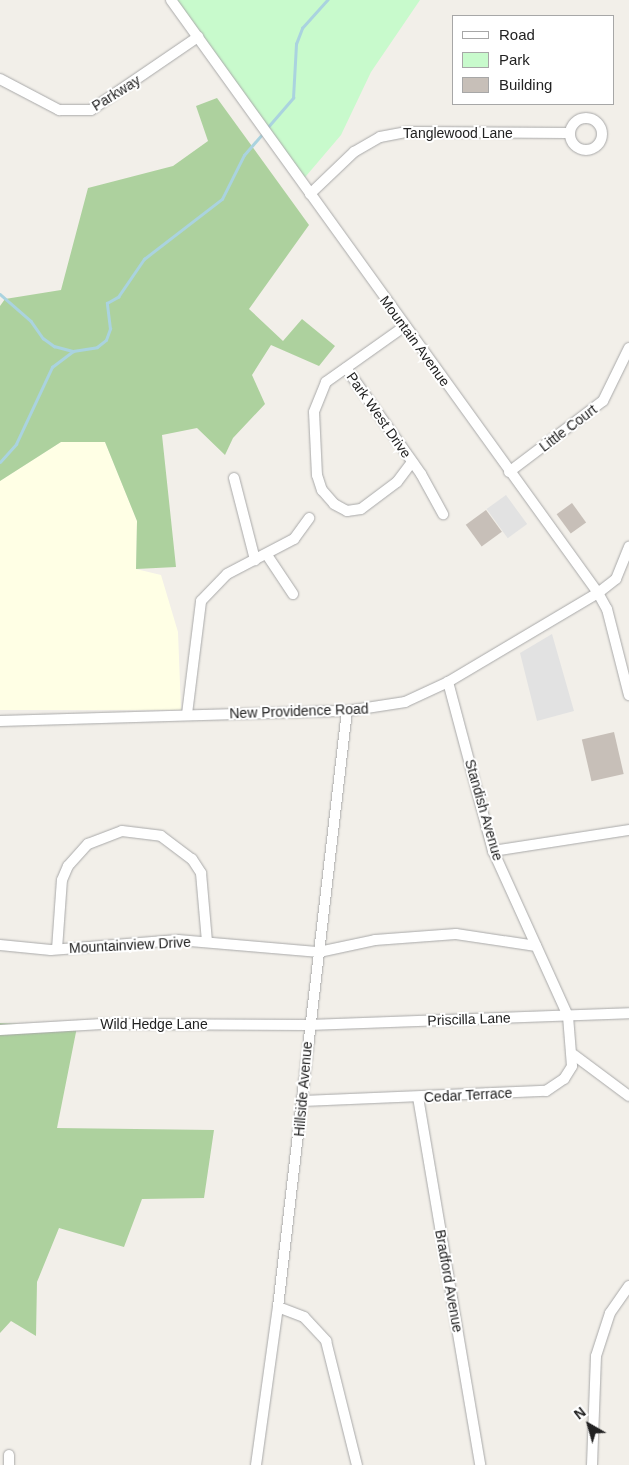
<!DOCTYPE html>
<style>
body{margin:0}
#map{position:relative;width:629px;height:1465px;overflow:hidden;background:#f2efe9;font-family:Arial,sans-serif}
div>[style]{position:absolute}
.education>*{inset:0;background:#ffffe5}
.forest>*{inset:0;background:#add19e}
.park>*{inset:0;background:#c8facc}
.parking>*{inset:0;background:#e2e2e2;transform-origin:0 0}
.stream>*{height:2.5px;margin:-1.25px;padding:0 1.25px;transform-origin:1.25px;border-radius:1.25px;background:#aad3df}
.building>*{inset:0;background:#c7bfb8;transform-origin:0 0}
.roads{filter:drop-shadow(0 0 1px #a9a9a9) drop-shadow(0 0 1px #a9a9a9)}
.minor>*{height:10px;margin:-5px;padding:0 5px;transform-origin:5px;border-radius:5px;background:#fff}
.minor>.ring{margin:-5px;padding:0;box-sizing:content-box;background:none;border:10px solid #fff;border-radius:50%}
span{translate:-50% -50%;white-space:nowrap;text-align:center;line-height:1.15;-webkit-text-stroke:4px #fff;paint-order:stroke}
.street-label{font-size:14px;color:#222}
.legend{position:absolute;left:452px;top:15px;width:162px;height:90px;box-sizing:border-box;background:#fff;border:1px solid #a7a7a7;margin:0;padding:6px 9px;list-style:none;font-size:15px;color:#222}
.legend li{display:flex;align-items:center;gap:10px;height:25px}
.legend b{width:25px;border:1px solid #a7a7a7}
.north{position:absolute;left:564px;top:1400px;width:50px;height:50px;-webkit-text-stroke:4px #fff;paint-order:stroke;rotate:322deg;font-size:14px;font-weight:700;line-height:20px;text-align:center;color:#222}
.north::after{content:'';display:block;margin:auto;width:18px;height:22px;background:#222;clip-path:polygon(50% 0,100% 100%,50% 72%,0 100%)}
</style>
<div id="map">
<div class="education">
<i style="clip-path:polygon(61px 442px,105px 442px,137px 521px,136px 569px,161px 575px,178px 632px,181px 710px,0 710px,0 481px)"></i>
</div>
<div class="forest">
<i style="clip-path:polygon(217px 98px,309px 225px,249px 309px,283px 341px,302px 319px,335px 346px,319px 366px,271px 345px,252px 375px,265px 404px,233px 438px,225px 455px,197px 428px,162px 435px,176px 567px,136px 569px,137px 521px,105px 442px,61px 442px,0 481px,0 306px,5px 299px,61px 290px,88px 188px,173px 166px,208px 141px,196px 106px)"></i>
<i style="clip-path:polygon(0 1023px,77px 1027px,57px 1128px,214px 1130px,204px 1198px,142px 1199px,124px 1247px,59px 1228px,37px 1282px,36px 1336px,11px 1321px,0 1333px)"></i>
</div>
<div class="park">
<i style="clip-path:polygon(173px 0,420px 0,371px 72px,341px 135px,301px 182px)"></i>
</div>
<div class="parking">
<i style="left:506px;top:495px;width:36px;height:24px;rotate:54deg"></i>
<i style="clip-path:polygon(552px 634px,574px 711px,537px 721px,520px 653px)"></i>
</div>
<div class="stream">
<i style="left:267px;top:128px;width:40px;rotate:-49deg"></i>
<i style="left:293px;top:98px;width:54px;rotate:-86.8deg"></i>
<i style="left:296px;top:44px;width:17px;rotate:-69deg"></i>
<i style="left:302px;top:28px;width:38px;rotate:-48deg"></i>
<i style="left:0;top:294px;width:41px;rotate:41.1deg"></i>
<i style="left:31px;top:321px;width:21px;rotate:55deg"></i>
<i style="left:43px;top:338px;width:14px;rotate:36deg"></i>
<i style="left:54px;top:346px;width:20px;rotate:15deg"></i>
<i style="left:0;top:462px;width:24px;rotate:-48deg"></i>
<i style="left:16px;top:444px;width:85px;rotate:-64.9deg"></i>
<i style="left:52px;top:367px;width:26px;rotate:-37deg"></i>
<i style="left:73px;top:351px;width:24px;rotate:-9deg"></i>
<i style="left:97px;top:347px;width:11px;rotate:-38deg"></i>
<i style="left:106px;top:340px;width:12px;rotate:-70deg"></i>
<i style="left:110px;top:329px;width:26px;rotate:-97deg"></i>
<i style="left:107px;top:303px;width:13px;rotate:-29deg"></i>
<i style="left:118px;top:297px;width:46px;rotate:-55.6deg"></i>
<i style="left:144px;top:259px;width:98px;rotate:-37.6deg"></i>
<i style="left:222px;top:199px;width:49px;rotate:-63.4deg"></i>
<i style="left:244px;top:155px;width:30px;rotate:-49deg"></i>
</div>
<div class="building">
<i style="left:572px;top:503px;width:24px;height:19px;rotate:54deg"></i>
<i style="left:486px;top:510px;width:27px;height:25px;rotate:54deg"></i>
<i style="left:614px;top:732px;width:43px;height:33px;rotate:77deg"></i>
</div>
<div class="roads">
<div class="minor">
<i style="left:171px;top:0;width:731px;rotate:54.24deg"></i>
<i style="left:598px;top:593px;width:18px;rotate:61deg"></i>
<i style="left:607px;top:609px;width:89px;rotate:75.7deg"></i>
<i style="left:0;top:79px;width:67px;rotate:27.7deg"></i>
<i style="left:59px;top:110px;width:32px"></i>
<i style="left:91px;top:110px;width:130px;rotate:-34.3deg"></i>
<i class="ring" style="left:570px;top:118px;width:22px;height:22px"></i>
<i style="left:310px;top:194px;width:61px;rotate:-43.7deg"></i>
<i style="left:354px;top:152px;width:30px;rotate:-30deg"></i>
<i style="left:380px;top:137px;width:26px;rotate:-11deg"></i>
<i style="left:406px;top:132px;width:161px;rotate:0.4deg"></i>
<i style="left:405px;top:326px;width:97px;rotate:144.7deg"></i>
<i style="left:326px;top:382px;width:32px;rotate:112deg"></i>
<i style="left:314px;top:412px;width:63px;rotate:87.3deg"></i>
<i style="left:317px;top:475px;width:16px;rotate:72deg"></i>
<i style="left:322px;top:490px;width:18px;rotate:49deg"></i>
<i style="left:334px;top:504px;width:15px;rotate:28deg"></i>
<i style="left:347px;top:511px;width:14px;rotate:-8deg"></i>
<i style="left:361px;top:509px;width:45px;rotate:-36.9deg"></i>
<i style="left:397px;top:482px;width:25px;rotate:-53deg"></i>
<i style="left:346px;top:368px;width:130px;rotate:54.7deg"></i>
<i style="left:421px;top:474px;width:46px;rotate:61.2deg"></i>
<i style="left:509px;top:472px;width:118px;rotate:-37.1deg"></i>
<i style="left:603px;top:401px;width:59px;rotate:-63.9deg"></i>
<i style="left:234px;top:478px;width:85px;rotate:75.6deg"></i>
<i style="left:267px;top:555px;width:47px;rotate:56.3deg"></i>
<i style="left:187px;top:714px;width:114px;rotate:-82.9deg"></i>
<i style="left:201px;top:601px;width:37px;rotate:-46deg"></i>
<i style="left:227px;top:574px;width:76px;rotate:-27.6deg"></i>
<i style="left:294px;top:539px;width:26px;rotate:-54deg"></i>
<i style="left:0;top:721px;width:347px;rotate:-1.7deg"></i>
<i style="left:347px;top:711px;width:59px;rotate:-8.8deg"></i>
<i style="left:405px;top:702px;width:47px;rotate:-24.9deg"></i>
<i style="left:448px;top:682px;width:174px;rotate:-30.7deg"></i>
<i style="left:598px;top:593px;width:23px;rotate:-38deg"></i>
<i style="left:616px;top:579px;width:35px;rotate:-68deg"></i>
<i style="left:493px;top:851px;width:138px;rotate:-8.8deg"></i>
<i style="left:0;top:945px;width:51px;rotate:5.6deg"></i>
<i style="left:51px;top:950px;width:127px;rotate:-4.5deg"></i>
<i style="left:178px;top:940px;width:142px;rotate:4.9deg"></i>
<i style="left:319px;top:952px;width:57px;rotate:-12.1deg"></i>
<i style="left:375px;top:940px;width:81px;rotate:-4.2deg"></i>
<i style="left:456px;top:934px;width:81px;rotate:8.5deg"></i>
<i style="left:57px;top:949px;width:69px;rotate:-85.9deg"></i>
<i style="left:62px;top:880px;width:15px;rotate:-67deg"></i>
<i style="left:68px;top:866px;width:30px;rotate:-48deg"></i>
<i style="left:88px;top:844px;width:36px;rotate:-21deg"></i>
<i style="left:122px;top:831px;width:39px;rotate:7deg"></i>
<i style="left:161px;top:836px;width:39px;rotate:37deg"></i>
<i style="left:192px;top:859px;width:17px;rotate:57deg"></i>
<i style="left:201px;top:873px;width:69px;rotate:85deg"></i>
<i style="left:0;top:1030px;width:102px;rotate:-3.4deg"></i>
<i style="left:102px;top:1024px;width:207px;rotate:0.3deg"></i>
<i style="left:309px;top:1025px;width:320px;rotate:-2.1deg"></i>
<i style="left:574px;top:1055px;width:69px;rotate:36.7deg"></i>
<i style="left:418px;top:1097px;width:373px;rotate:80.4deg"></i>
<i style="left:303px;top:1101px;width:243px;rotate:-2.4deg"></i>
<i style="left:546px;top:1091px;width:22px;rotate:-34deg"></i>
<i style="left:564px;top:1079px;width:15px;rotate:-58deg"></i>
<i style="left:572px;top:1066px;width:50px;rotate:-94.6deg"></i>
<i style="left:568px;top:1016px;width:181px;rotate:-114.4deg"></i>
<i style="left:493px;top:851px;width:175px;rotate:-104.9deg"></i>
<i style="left:278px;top:1307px;width:28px;rotate:21deg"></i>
<i style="left:304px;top:1317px;width:33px;rotate:47deg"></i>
<i style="left:326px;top:1341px;width:128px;rotate:76deg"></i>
<i style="left:9px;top:1465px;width:10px;rotate:-90deg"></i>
<i style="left:256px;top:1465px;width:160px;rotate:-82.1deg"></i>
<i style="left:278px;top:1307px;width:600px;rotate:-83.4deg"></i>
<i style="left:592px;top:1465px;width:109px;rotate:-87.9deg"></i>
<i style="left:596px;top:1356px;width:45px;rotate:-72deg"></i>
<i style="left:610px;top:1313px;width:33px;rotate:-55deg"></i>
</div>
</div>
<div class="street-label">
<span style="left:116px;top:93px;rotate:-32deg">Parkway</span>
<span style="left:458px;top:133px">Tanglewood Lane</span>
<span style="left:415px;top:341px;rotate:54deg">Mountain Avenue</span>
<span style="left:379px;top:415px;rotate:55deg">Park West Drive</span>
<span style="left:568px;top:428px;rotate:-37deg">Little Court</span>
<span style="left:299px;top:711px;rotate:-2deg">New Providence Road</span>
<span style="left:484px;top:810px;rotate:74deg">Standish Avenue</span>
<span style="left:130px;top:945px;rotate:-3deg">Mountainview Drive</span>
<span style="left:469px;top:1019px;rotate:-2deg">Priscilla Lane</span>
<span style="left:154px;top:1024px">Wild Hedge Lane</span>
<span style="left:303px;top:1089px;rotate:-85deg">Hillside Avenue</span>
<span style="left:468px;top:1095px;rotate:-3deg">Cedar Terrace</span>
<span style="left:449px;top:1281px;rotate:80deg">Bradford Avenue</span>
</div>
<ul class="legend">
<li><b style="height:6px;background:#fff"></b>Road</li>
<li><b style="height:14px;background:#c8facc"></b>Park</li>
<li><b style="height:14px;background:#c7bfb8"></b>Building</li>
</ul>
<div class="north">N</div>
</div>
